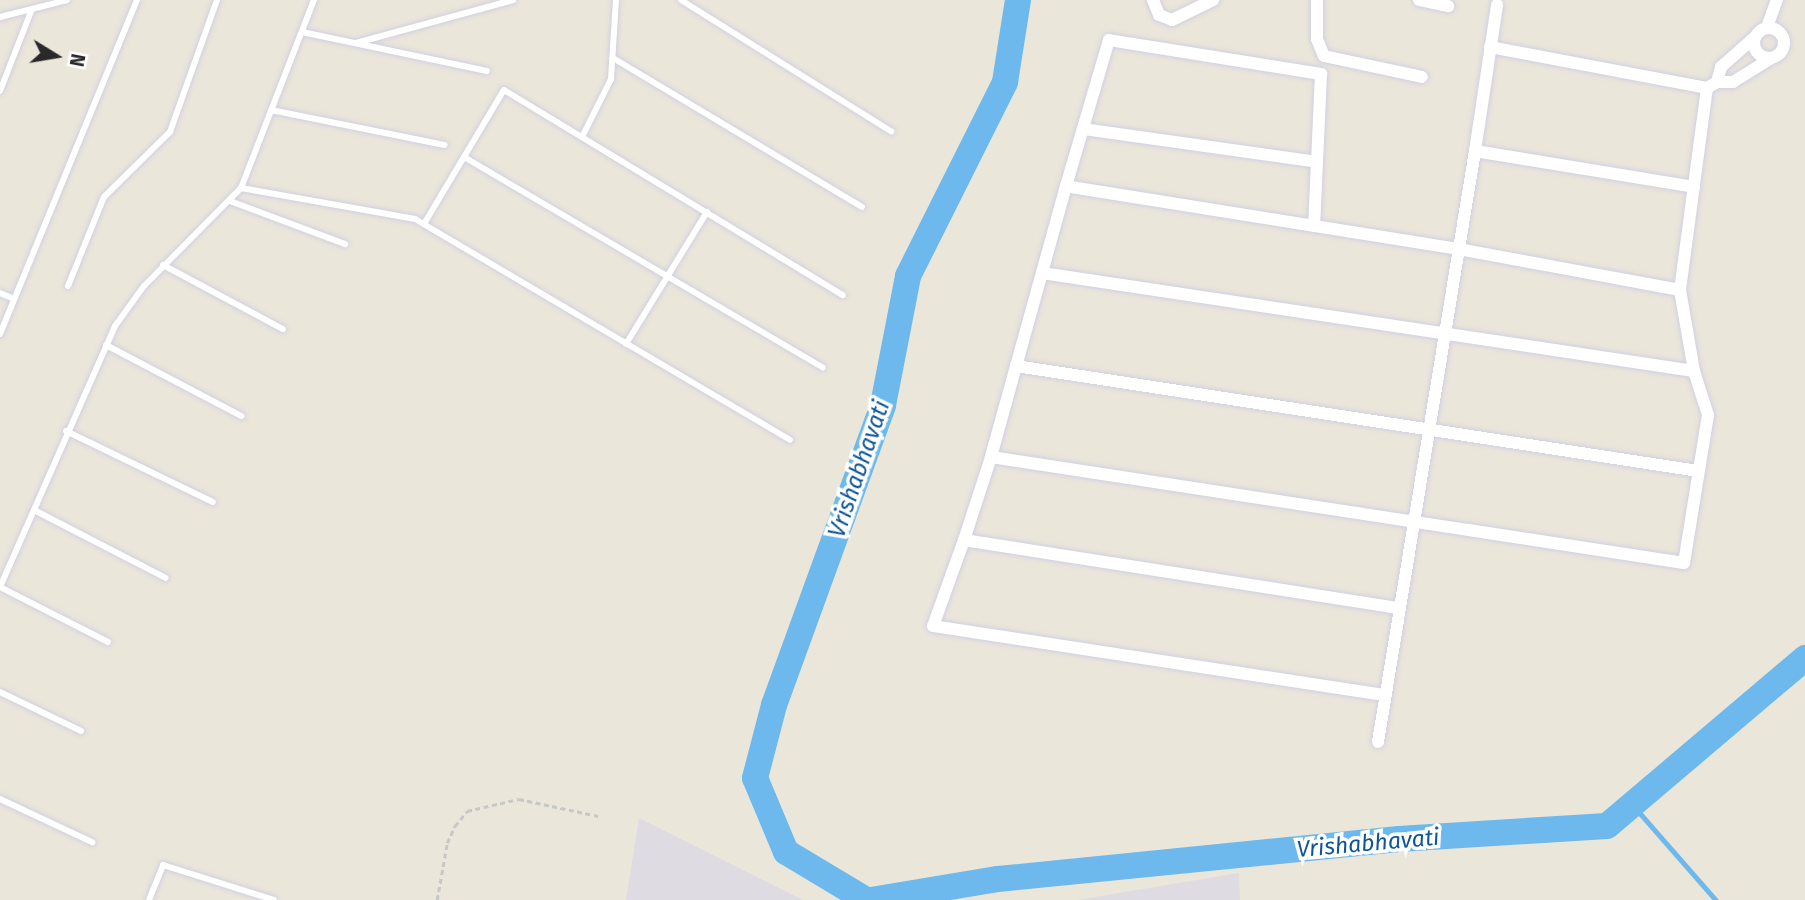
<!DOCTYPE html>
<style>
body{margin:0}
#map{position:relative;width:1805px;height:900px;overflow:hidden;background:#ebe6da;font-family:"Fira Sans",sans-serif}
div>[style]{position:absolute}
.industrial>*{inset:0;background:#dfdbe3}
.stream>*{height:4.5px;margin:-2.25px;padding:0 2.25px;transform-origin:2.25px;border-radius:2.25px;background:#6db9ed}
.river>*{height:26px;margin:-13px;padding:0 13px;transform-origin:13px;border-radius:13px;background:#6db9ed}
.path>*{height:2.5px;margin-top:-1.25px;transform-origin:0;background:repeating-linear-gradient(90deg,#c7c7c7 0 5px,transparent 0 8.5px)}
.roads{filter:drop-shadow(0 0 2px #d0d0e2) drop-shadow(0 0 2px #d0d0e2)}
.service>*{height:6px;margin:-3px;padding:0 3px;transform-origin:3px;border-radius:3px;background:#fff}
.minor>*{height:12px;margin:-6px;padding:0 6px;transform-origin:6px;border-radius:6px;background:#fff}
.minor>.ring{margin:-6px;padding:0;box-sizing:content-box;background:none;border:12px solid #fff;border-radius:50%}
span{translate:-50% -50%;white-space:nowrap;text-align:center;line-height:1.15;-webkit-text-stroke:7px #fff;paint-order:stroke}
.water-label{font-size:23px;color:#0e5597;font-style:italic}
.north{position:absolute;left:21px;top:21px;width:70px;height:70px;-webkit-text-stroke:5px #fff;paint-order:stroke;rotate:101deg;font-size:19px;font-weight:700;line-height:28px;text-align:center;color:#292929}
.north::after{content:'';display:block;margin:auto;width:24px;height:32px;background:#292929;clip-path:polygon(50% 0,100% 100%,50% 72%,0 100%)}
</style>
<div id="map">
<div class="industrial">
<i style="clip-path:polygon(639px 818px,803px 900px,626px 900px)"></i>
<i style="clip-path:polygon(1239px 873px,1240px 900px,1077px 900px)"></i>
</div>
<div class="stream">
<i style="left:1632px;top:804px;width:128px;rotate:48.8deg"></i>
</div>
<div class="river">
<i style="left:866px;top:900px;width:93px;rotate:-149deg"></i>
<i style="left:786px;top:852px;width:80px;rotate:-112.7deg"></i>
<i style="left:755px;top:778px;width:75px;rotate:-75.4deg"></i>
<i style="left:774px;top:705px;width:319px;rotate:-70deg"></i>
<i style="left:883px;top:405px;width:131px;rotate:-79deg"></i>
<i style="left:908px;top:276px;width:217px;rotate:-63.4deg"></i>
<i style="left:1005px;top:82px;width:83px;rotate:-81deg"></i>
<i style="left:871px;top:900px;width:129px;rotate:-9.4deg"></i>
<i style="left:998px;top:879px;width:403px;rotate:-5.7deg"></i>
<i style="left:1399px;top:839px;width:208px;rotate:-3.6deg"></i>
<i style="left:1607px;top:826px;width:260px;rotate:-40.3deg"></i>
</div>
<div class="path">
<i style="left:437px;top:900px;width:58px;rotate:-80deg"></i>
<i style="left:447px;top:843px;width:19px;rotate:-65deg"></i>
<i style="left:455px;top:826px;width:19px;rotate:-51deg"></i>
<i style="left:467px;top:811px;width:53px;rotate:-13deg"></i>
<i style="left:519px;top:799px;width:81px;rotate:12.1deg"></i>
</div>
<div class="roads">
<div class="service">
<i style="left:681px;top:0;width:248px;rotate:32deg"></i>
<i style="left:0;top:17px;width:69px;rotate:-14.2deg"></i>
<i style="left:302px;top:32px;width:189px;rotate:11.9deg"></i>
<i style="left:356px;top:43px;width:163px;rotate:-15.3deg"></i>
<i style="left:613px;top:58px;width:290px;rotate:30.9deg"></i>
<i style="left:0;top:91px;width:88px;rotate:-68.7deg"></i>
<i style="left:271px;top:110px;width:177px;rotate:11.4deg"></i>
<i style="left:582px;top:137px;width:65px;rotate:-63.4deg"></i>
<i style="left:611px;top:79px;width:79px;rotate:-86.4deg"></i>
<i style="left:464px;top:157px;width:416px;rotate:30.4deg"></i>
<i style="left:241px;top:188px;width:177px;rotate:10.1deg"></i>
<i style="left:415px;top:219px;width:435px;rotate:30.5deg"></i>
<i style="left:230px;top:201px;width:123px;rotate:20.5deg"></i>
<i style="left:424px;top:224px;width:156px;rotate:-59.2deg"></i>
<i style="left:504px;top:90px;width:396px;rotate:31.2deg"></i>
<i style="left:163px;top:265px;width:136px;rotate:28.1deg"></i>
<i style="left:68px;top:286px;width:96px;rotate:-68deg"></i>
<i style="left:104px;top:197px;width:93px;rotate:-44.6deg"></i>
<i style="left:170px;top:132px;width:140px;rotate:-70.4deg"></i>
<i style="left:0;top:293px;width:15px;rotate:23deg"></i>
<i style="left:0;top:334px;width:361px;rotate:-67.7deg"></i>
<i style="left:626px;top:344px;width:155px;rotate:-58.5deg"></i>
<i style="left:106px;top:345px;width:153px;rotate:27.7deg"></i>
<i style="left:66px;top:431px;width:163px;rotate:25.8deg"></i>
<i style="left:34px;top:510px;width:148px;rotate:27.3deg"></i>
<i style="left:108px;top:642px;width:121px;rotate:-153deg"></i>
<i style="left:0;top:587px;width:285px;rotate:-66.2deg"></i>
<i style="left:115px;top:326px;width:49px;rotate:-54.1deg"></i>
<i style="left:144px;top:286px;width:138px;rotate:-45.3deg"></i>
<i style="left:241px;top:188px;width:202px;rotate:-68.8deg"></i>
<i style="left:0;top:692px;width:90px;rotate:25.7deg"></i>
<i style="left:0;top:799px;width:102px;rotate:25.1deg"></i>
<i style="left:149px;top:900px;width:38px;rotate:-68deg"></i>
<i style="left:163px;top:865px;width:116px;rotate:17.5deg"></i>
</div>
<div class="minor">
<i style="left:1153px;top:0;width:16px;rotate:68deg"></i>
<i style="left:1159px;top:15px;width:14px;rotate:21deg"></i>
<i style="left:1172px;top:20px;width:46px;rotate:-26deg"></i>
<i style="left:1317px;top:0;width:39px;rotate:90deg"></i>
<i style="left:1317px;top:39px;width:18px;rotate:68deg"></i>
<i style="left:1324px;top:56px;width:100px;rotate:12.1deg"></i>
<i style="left:1419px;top:0;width:30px;rotate:12deg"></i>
<i style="left:1767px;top:27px;width:29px;rotate:-70deg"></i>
<i class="ring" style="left:1754px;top:28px;width:18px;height:18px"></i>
<i style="left:1755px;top:37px;width:45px;rotate:138.6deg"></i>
<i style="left:1721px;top:67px;width:16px;rotate:105deg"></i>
<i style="left:1717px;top:82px;width:16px"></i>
<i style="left:1733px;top:82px;width:44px;rotate:-31.9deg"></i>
<i style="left:1490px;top:47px;width:221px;rotate:10.7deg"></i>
<i style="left:1083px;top:129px;width:236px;rotate:8deg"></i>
<i style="left:1475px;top:151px;width:148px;rotate:-81.4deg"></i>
<i style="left:1066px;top:186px;width:152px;rotate:-73.6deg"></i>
<i style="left:1109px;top:40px;width:215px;rotate:9.1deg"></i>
<i style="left:1321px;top:74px;width:152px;rotate:92.6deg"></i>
<i style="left:1042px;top:273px;width:659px;rotate:8.55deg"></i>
<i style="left:1680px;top:290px;width:226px;rotate:-169.5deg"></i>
<i style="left:1458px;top:249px;width:397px;rotate:-170.9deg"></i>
<i style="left:1066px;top:186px;width:281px;rotate:105.5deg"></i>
<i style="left:991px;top:457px;width:701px;rotate:8.7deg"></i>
<i style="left:1684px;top:563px;width:150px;rotate:-80.8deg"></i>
<i style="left:1708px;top:415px;width:46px;rotate:-107.7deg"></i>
<i style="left:1694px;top:371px;width:82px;rotate:-99.8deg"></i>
<i style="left:1680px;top:290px;width:204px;rotate:-82.4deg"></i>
<i style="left:1707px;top:88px;width:12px;rotate:-31deg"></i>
<i style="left:1016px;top:366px;width:690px;rotate:8.75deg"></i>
<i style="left:991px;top:457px;width:87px;rotate:108deg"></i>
<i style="left:964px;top:540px;width:440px;rotate:8.9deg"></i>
<i style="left:964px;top:540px;width:91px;rotate:109.8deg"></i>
<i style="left:933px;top:626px;width:457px;rotate:8.7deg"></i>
<i style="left:1378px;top:742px;width:599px;rotate:-80.68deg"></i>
<i style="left:1475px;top:151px;width:222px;rotate:9.3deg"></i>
</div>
</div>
<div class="water-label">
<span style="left:859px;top:469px;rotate:-71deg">Vrishabhavati</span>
<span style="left:1368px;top:843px;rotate:-5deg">Vrishabhavati</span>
</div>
<div class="north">N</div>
</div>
